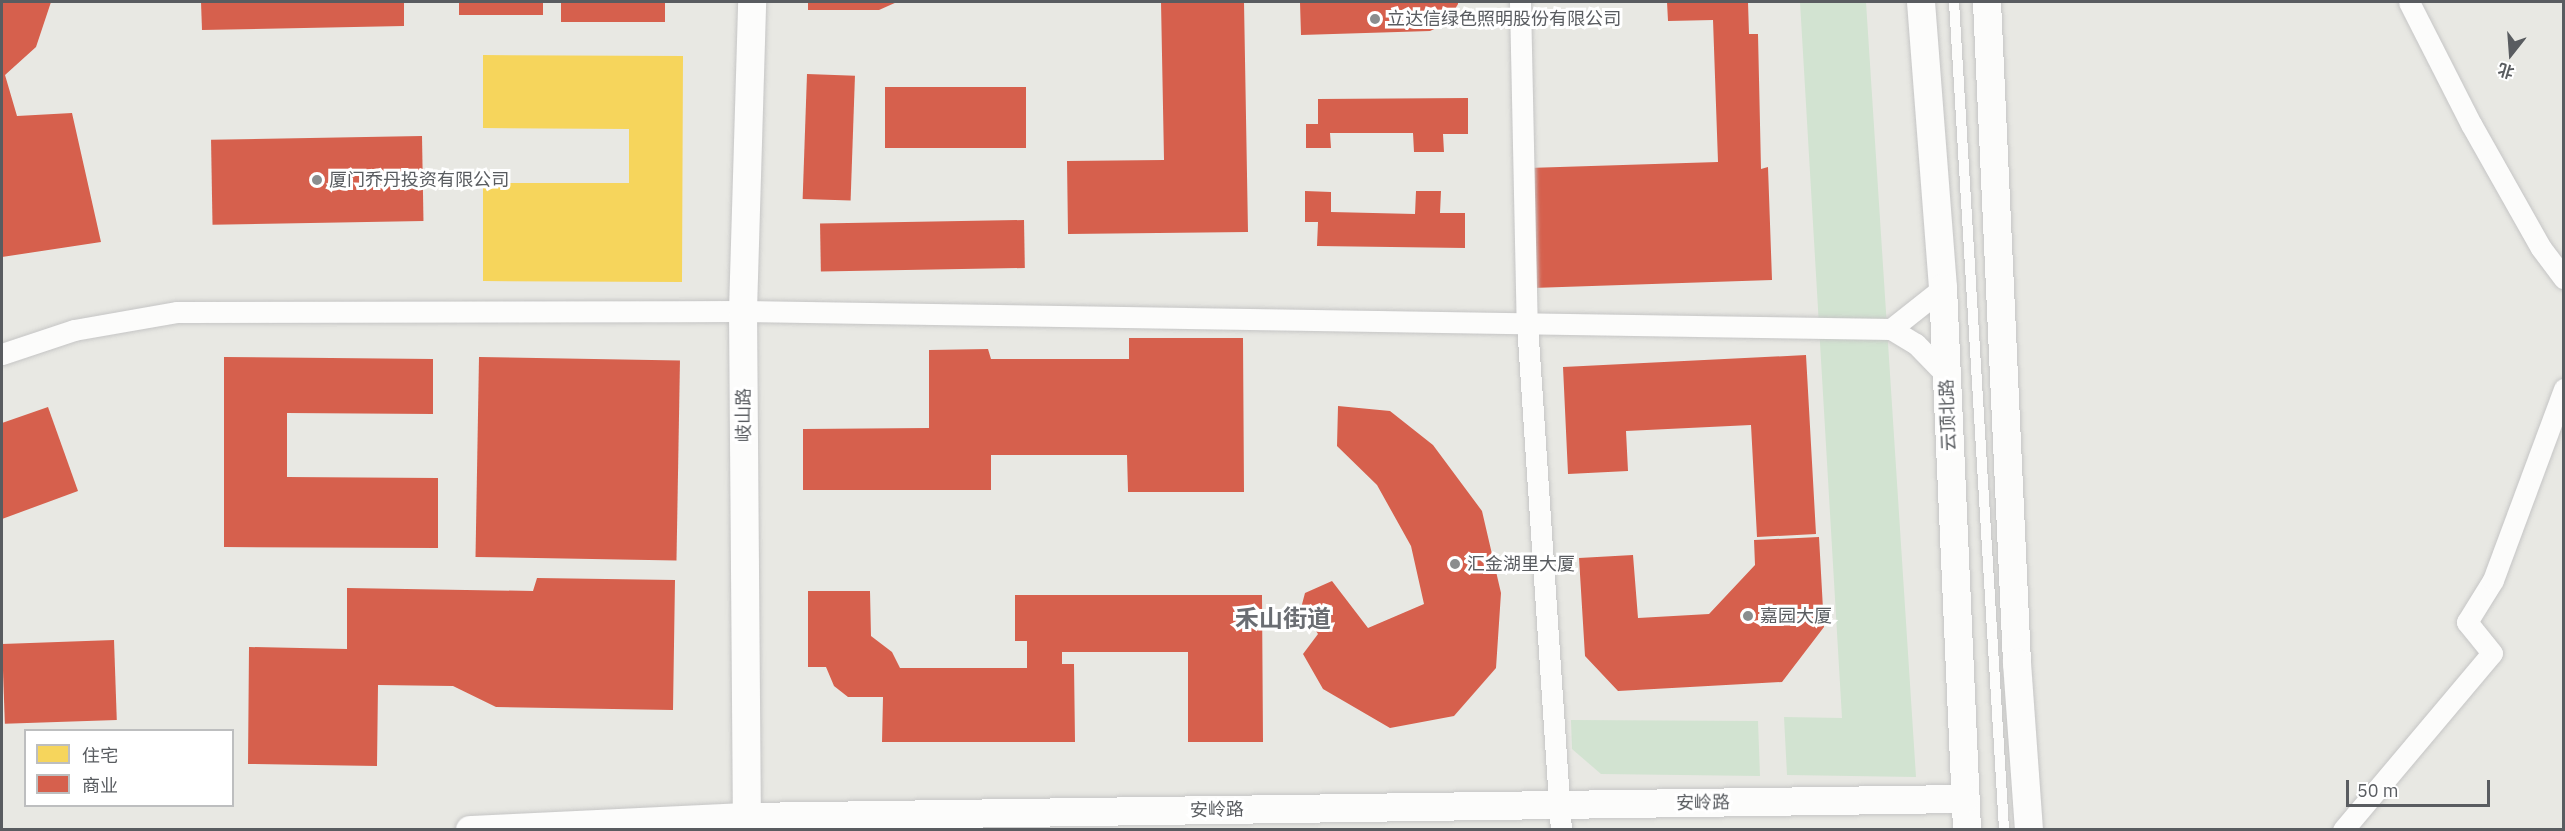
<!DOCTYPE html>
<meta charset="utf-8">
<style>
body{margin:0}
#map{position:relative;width:2565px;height:831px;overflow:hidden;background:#e8e8e3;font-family:"IBM Plex Sans","Noto Sans SC",sans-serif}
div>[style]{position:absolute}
.green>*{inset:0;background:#d2e3d1}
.homes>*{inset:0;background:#f6d55c}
.shops>*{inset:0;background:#d6604d;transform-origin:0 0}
.roads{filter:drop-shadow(0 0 2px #c5c5c5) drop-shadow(0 0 2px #c5c5c5)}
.service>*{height:10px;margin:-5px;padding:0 5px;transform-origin:5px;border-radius:5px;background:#fcfcfb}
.minor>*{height:21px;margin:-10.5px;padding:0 10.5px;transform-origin:10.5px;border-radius:10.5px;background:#fcfcfb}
.secondary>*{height:28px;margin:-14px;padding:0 14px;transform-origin:14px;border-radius:14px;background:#fcfcfb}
.dots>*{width:16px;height:16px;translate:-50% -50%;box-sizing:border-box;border:3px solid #fff;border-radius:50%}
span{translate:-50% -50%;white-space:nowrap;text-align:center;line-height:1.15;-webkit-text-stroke:6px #fff;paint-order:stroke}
.poi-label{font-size:18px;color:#595c60}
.left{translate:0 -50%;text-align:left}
.street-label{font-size:18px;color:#595c60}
.district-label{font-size:24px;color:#6a6d72;font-weight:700}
.frame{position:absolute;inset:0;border:3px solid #595c60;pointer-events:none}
.legend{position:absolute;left:24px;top:729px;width:210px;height:78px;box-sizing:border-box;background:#fff;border:2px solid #bdbebf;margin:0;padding:8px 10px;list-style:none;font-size:18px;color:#595c60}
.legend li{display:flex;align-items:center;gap:12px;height:30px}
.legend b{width:30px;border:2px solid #bdbebf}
.north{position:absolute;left:2481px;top:24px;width:60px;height:60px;-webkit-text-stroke:4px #fff;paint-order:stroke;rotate:197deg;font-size:16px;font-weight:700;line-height:24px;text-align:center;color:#595c60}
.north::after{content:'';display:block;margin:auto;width:21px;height:27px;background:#595c60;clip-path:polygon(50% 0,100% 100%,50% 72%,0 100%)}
.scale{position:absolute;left:2346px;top:780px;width:144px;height:27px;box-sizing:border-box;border:3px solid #595c60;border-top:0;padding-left:8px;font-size:18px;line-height:21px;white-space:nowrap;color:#595c60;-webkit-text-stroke:4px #fff;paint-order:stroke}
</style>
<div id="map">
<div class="green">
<i style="clip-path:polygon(1800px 2px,1866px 2px,1916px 777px,1787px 775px,1784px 717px,1842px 718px)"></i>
<i style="clip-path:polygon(1571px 720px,1758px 721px,1760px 776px,1601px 774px,1572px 749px)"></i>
</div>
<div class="homes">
<i style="clip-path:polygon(483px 55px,683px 56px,682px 282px,483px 281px,483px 183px,629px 183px,629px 129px,483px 128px)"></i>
</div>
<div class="shops">
<i style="clip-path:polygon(2px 2px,51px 2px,36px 47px,5px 75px,17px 116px,72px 113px,101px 242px,2px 257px)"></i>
<i style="clip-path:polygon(201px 2px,404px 2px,404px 26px,202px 30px)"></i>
<i style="left:459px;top:2px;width:84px;height:13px"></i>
<i style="left:561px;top:2px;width:104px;height:20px"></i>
<i style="clip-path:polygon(808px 2px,897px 2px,879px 10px,808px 10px)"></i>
<i style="clip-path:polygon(1161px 2px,1244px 2px,1248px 232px,1068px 234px,1067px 161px,1164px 160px)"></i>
<i style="clip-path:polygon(1300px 2px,1458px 2px,1458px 4px,1447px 23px,1430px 31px,1301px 35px)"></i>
<i style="clip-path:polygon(1667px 2px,1748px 2px,1749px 34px,1758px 34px,1761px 169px,1768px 167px,1772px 280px,1532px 288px,1528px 168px,1718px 162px,1713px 20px,1668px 21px)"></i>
<i style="left:807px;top:74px;width:48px;height:125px;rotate:2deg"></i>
<i style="left:885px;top:87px;width:141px;height:61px"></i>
<i style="clip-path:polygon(1468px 98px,1468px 134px,1443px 134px,1444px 152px,1414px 152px,1413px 133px,1330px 133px,1331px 148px,1306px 148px,1306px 124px,1318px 124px,1318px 99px)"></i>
<i style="left:422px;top:136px;width:85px;height:211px;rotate:89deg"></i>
<i style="clip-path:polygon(1305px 191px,1331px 192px,1331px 212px,1415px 214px,1416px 191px,1441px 191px,1440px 213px,1465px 213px,1465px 248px,1317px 246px,1318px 222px,1305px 222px)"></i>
<i style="left:1024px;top:220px;width:48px;height:204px;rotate:89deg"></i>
<i style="clip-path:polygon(1129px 338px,1243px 338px,1244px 492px,1128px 492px,1127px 455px,991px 455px,991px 490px,803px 490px,803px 429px,929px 428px,929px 350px,988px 349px,991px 359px,1129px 359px)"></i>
<i style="clip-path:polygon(1806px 355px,1816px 534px,1757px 537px,1751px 425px,1626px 431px,1628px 471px,1568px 474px,1563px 367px)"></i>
<i style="clip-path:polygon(224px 357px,433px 359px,433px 414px,287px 413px,287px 477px,438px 478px,438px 548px,224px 547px)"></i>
<i style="left:479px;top:357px;width:201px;height:200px;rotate:1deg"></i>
<i style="clip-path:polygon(1338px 406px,1390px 411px,1433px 445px,1482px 511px,1501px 593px,1496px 668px,1454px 716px,1390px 728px,1323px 689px,1303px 654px,1318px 634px,1301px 608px,1305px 593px,1332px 581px,1368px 628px,1424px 604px,1411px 546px,1377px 485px,1337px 446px)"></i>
<i style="clip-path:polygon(48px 407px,78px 491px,2px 519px,2px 423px)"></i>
<i style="clip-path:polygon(1819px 537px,1824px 627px,1782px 682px,1618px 691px,1585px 656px,1579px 558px,1633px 555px,1638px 618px,1709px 614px,1755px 565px,1754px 540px)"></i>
<i style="clip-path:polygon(537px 578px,675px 580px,673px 710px,496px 707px,453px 686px,378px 685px,377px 766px,248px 764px,249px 647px,347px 649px,347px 588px,533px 591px)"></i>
<i style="clip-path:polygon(808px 591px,870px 591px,871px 636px,892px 652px,900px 668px,1027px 668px,1027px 641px,1015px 641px,1015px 595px,1262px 595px,1263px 742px,1188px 742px,1188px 652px,1062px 652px,1062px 664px,1074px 664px,1075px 742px,882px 742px,883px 697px,848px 697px,834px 686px,826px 667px,808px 667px)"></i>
<i style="left:114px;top:640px;width:80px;height:112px;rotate:88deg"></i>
</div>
<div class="roads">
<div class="service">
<i style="left:1954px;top:2px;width:830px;rotate:86.54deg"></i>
</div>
<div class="minor">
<i style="left:1520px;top:2px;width:322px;rotate:88.8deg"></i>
<i style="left:1527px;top:324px;width:507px;rotate:86.16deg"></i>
<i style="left:2409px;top:2px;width:137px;rotate:63.1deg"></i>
<i style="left:2471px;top:124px;width:142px;rotate:60.6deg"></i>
<i style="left:2541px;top:248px;width:38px;rotate:53deg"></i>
<i style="left:1891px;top:329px;width:66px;rotate:-38.3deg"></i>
<i style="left:2px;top:354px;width:76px;rotate:-18.4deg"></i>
<i style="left:74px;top:330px;width:105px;rotate:-9.9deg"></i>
<i style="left:177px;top:312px;width:566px;rotate:-0.1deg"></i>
<i style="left:743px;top:311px;width:1148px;rotate:0.9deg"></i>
<i style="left:1891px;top:329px;width:29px;rotate:31deg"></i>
<i style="left:1916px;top:344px;width:45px;rotate:45.9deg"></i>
<i style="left:2343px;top:830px;width:231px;rotate:-49.9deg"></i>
<i style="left:2492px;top:653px;width:40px;rotate:-129deg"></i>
<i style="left:2467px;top:622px;width:49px;rotate:-58.2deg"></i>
<i style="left:2493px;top:580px;width:204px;rotate:-69.6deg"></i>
</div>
<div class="secondary">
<i style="left:1921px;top:2px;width:287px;rotate:85.6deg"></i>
<i style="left:1943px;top:288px;width:543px;rotate:87.46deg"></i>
<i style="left:1987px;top:2px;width:662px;rotate:87.4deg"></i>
<i style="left:2017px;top:663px;width:167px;rotate:85.9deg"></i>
<i style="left:470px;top:830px;width:277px;rotate:-2.7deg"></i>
<i style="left:747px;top:817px;width:1218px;rotate:-0.85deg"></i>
<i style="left:747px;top:830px;width:519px;rotate:-90.44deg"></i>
<i style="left:743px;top:311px;width:309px;rotate:-88.3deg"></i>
</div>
</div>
<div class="dots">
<i style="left:1375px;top:19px;background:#8b8d8e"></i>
<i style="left:317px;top:180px;background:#8b8d8e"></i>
<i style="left:1455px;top:564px;background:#8b8d8e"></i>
<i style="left:1748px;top:616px;background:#8b8d8e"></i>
</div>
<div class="poi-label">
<span class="left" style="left:1387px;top:19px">立达信绿色照明股份有限公司</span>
<span class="left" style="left:329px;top:180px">厦门乔丹投资有限公司</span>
<span class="left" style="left:1467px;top:564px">汇金湖里大厦</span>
<span class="left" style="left:1760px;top:616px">嘉园大厦</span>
</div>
<div class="street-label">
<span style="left:744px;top:415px;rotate:-90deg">岐山路</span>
<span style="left:1948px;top:415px;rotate:-92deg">云顶北路</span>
<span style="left:1703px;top:803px;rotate:-1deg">安岭路</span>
<span style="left:1217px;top:810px;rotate:-1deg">安岭路</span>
</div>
<div class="district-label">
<span style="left:1283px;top:619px">禾山街道</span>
</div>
<div class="frame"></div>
<ul class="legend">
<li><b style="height:16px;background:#f6d55c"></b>住宅</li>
<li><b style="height:16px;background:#d6604d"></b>商业</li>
</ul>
<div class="north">北</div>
<div class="scale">50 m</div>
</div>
